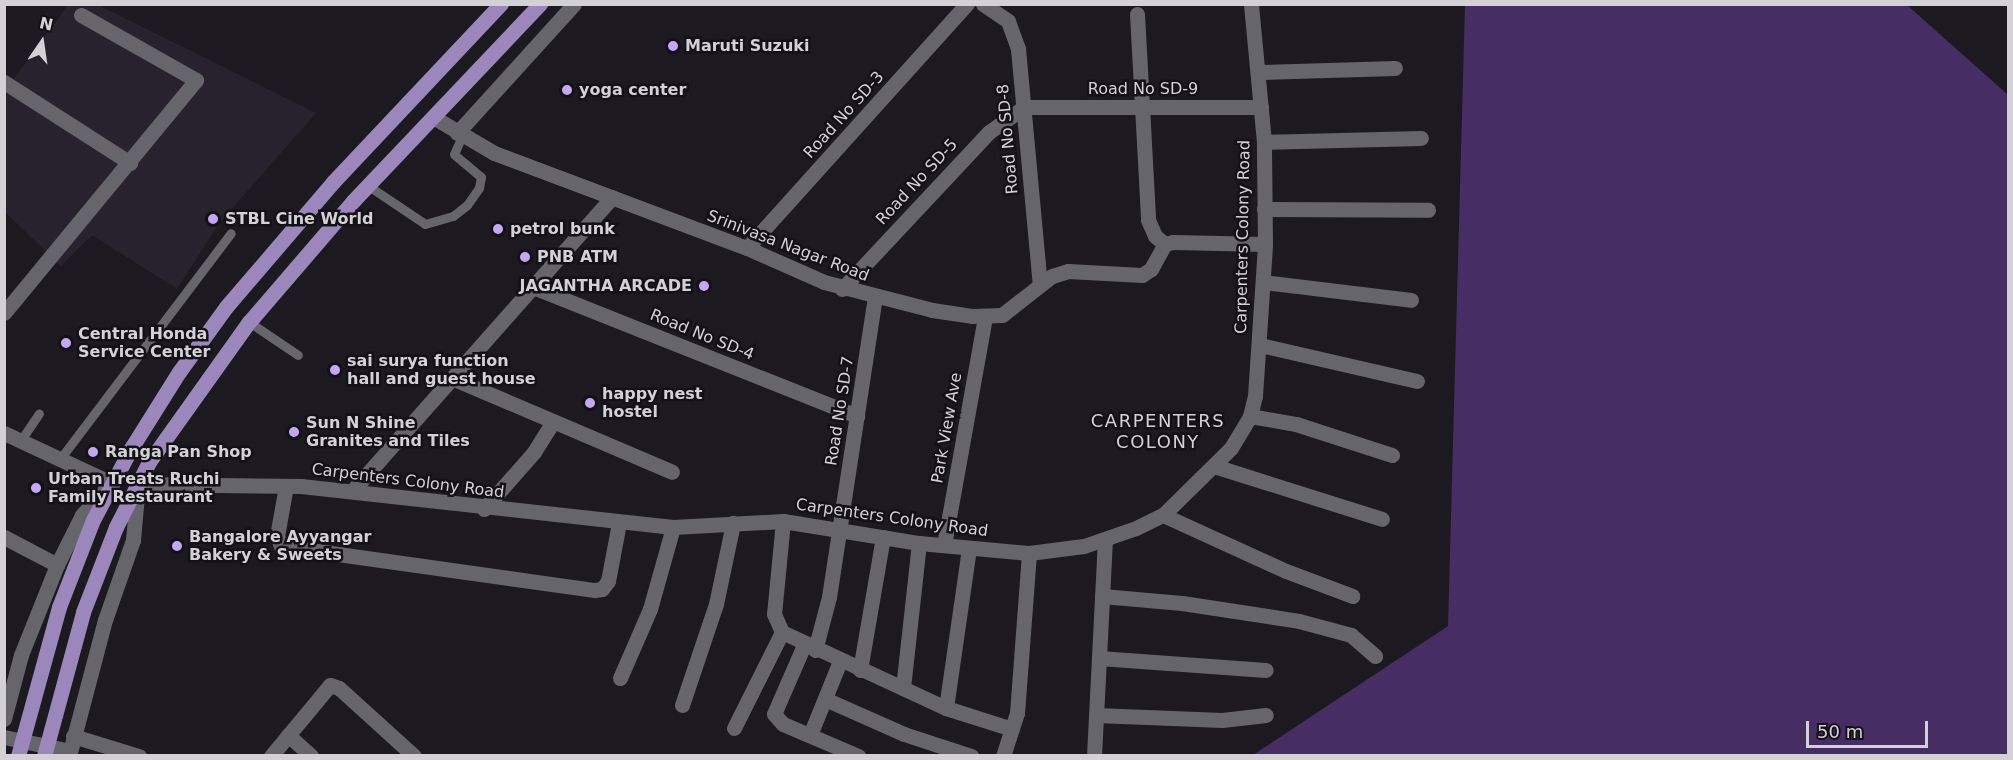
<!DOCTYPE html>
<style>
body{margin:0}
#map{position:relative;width:2013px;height:760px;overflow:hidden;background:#1c1a20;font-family:"DejaVu Sans",sans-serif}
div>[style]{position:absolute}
.built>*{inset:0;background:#27222e}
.green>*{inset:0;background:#462e64}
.lane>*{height:9px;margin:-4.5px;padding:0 4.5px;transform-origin:4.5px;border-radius:4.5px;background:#67656c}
.street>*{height:15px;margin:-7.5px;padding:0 7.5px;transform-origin:7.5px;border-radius:7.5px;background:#67656c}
.secondary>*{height:15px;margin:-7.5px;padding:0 7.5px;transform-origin:7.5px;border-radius:7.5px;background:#67656c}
.primary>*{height:15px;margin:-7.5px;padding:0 7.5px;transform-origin:7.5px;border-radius:7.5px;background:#9c87bc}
.dots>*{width:16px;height:16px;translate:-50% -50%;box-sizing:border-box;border:3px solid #131117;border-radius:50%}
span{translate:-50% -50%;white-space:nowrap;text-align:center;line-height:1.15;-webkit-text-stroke:5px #131117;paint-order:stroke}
.poi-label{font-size:16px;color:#d3d1d5;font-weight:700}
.left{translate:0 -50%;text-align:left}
.right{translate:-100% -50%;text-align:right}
.street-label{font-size:16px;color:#d3d1d5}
.neighbourhood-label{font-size:18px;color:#d3d1d5;letter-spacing:1.5px}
.frame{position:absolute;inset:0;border:6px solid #d3d1d5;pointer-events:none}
.north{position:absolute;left:12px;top:12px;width:60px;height:60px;-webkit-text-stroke:4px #131117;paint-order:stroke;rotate:13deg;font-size:16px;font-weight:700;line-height:24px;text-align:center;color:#d3d1d5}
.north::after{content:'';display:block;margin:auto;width:21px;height:27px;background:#d3d1d5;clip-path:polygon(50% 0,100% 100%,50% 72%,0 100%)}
.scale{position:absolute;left:1806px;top:721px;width:122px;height:27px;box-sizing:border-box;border:3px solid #d3d1d5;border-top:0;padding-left:8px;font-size:18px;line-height:21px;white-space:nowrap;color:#d3d1d5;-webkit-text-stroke:4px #131117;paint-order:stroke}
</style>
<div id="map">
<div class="built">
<i style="clip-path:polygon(68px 5px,98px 5px,316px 113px,220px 222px,177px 289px,92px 235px,61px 266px,5px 212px,5px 91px)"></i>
</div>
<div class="green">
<i style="clip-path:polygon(1465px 5px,1907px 5px,2008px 95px,2008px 755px,1253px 755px,1448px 626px)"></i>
</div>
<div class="lane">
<i style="left:370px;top:187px;width:66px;rotate:33.9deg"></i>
<i style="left:425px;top:224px;width:29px;rotate:-16deg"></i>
<i style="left:453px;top:216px;width:18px;rotate:-38deg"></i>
<i style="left:467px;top:205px;width:21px;rotate:-55deg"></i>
<i style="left:479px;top:188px;width:11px;rotate:-80deg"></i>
<i style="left:481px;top:177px;width:35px;rotate:-140deg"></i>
<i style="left:454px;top:154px;width:20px;rotate:-66deg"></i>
<i style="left:249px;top:322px;width:59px;rotate:34deg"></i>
<i style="left:21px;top:440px;width:32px;rotate:-56deg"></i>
<i style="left:60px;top:459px;width:283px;rotate:-52.9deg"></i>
</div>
<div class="street">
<i style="left:983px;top:4px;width:30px;rotate:34deg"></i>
<i style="left:1008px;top:21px;width:30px;rotate:70deg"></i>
<i style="left:1018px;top:49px;width:237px;rotate:84.7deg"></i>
<i style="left:1137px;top:14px;width:206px;rotate:86.9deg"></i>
<i style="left:1148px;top:220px;width:17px;rotate:66deg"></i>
<i style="left:1155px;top:236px;width:13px;rotate:39deg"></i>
<i style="left:1259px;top:72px;width:136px;rotate:-1.7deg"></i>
<i style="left:4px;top:82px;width:150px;rotate:32.7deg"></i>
<i style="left:433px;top:117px;width:71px;rotate:30.5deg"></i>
<i style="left:494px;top:153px;width:270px;rotate:20.6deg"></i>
<i style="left:747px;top:248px;width:84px;rotate:23.8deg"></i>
<i style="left:824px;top:282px;width:112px;rotate:14.5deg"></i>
<i style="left:932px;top:310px;width:40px;rotate:8.5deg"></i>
<i style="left:972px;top:316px;width:30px;rotate:-2deg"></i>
<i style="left:1002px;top:315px;width:63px;rotate:-38deg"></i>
<i style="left:1052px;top:276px;width:17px;rotate:-17deg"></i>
<i style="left:1068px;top:271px;width:74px;rotate:3.1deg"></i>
<i style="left:1142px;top:275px;width:11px;rotate:-34deg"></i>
<i style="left:1151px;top:269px;width:29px;rotate:-61deg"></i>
<i style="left:1165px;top:244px;width:8px;rotate:-14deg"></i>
<i style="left:1173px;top:242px;width:92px;rotate:1.2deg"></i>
<i style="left:457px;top:133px;width:174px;rotate:-47.8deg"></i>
<i style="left:1264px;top:142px;width:157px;rotate:-1.5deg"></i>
<i style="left:1264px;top:209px;width:164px;rotate:0.3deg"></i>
<i style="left:747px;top:248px;width:329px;rotate:-48deg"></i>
<i style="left:1263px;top:282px;width:149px;rotate:6.9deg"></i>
<i style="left:533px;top:287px;width:349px;rotate:21.7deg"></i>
<i style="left:842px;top:289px;width:215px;rotate:-46.9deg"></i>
<i style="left:989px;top:132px;width:43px;rotate:-35.5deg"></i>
<i style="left:1024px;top:107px;width:237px"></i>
<i style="left:4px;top:313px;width:302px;rotate:-50.5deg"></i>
<i style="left:196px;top:80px;width:132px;rotate:-150.5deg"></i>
<i style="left:1260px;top:345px;width:161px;rotate:12.9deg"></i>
<i style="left:452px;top:378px;width:239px;rotate:23.1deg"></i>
<i style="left:1250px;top:416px;width:47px;rotate:9.9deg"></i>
<i style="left:1296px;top:424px;width:101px;rotate:17.9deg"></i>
<i style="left:1214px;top:466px;width:176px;rotate:17.5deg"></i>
<i style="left:138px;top:484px;width:163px;rotate:0.7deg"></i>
<i style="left:301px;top:486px;width:374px;rotate:6.3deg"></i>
<i style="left:673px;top:527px;width:110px;rotate:-3.1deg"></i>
<i style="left:783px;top:521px;width:138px;rotate:9.2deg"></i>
<i style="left:919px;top:543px;width:110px;rotate:5.2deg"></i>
<i style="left:1029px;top:553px;width:55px;rotate:-7.3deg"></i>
<i style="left:1084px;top:546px;width:55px;rotate:-19.1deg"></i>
<i style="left:1136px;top:528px;width:30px;rotate:-26deg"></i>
<i style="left:1163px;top:515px;width:95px;rotate:-44.6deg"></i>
<i style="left:1231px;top:448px;width:37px;rotate:-59deg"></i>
<i style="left:1250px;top:416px;width:21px;rotate:-76deg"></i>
<i style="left:1255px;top:396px;width:152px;rotate:-86.2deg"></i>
<i style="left:1265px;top:244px;width:102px;rotate:-90.6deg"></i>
<i style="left:1264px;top:142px;width:139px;rotate:-95.4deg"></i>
<i style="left:286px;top:486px;width:51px;rotate:100.2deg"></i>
<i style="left:277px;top:536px;width:11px;rotate:68deg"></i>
<i style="left:281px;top:546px;width:317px;rotate:8deg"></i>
<i style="left:595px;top:590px;width:7px;rotate:-8deg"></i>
<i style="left:602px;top:589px;width:10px;rotate:-53deg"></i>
<i style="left:608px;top:581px;width:59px;rotate:-79.3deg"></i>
<i style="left:353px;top:490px;width:391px;rotate:-48.5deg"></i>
<i style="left:484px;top:509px;width:76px;rotate:-48.7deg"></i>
<i style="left:534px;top:452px;width:36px;rotate:-58deg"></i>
<i style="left:1163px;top:515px;width:135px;rotate:24.5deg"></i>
<i style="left:1286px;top:571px;width:71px;rotate:20.7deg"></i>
<i style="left:783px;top:521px;width:93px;rotate:95.5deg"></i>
<i style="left:774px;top:614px;width:20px;rotate:66deg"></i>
<i style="left:782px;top:632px;width:181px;rotate:24.9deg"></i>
<i style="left:946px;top:708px;width:69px;rotate:17.7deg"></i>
<i style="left:4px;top:537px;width:60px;rotate:27.8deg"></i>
<i style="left:944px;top:545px;width:232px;rotate:-79.8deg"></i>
<i style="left:1102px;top:596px;width:80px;rotate:5deg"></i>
<i style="left:1182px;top:603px;width:118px;rotate:8.7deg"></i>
<i style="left:1299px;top:621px;width:54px;rotate:15.1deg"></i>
<i style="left:1351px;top:635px;width:32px;rotate:41deg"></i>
<i style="left:804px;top:645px;width:75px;rotate:113.5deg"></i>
<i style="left:774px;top:714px;width:13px;rotate:48deg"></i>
<i style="left:783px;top:724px;width:82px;rotate:23.1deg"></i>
<i style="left:815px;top:650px;width:55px;rotate:-75.2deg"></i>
<i style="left:829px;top:597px;width:303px;rotate:-81.3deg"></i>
<i style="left:1099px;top:658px;width:167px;rotate:4.1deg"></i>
<i style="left:860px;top:670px;width:135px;rotate:-80.2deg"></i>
<i style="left:620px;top:678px;width:75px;rotate:-66.5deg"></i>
<i style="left:650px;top:609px;width:85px;rotate:-74.3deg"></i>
<i style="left:903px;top:688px;width:146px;rotate:-83.7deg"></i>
<i style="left:825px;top:699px;width:86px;rotate:23.9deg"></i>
<i style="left:904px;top:734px;width:71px;rotate:18.2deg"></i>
<i style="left:682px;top:705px;width:107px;rotate:-71.4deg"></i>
<i style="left:716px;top:604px;width:83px;rotate:-78.1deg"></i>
<i style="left:946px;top:708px;width:161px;rotate:-81.8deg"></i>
<i style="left:1096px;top:715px;width:126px;rotate:2.3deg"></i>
<i style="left:1222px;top:720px;width:44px;rotate:-6.5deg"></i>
<i style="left:734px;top:728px;width:107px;rotate:-63.4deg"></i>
<i style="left:288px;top:735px;width:31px;rotate:42deg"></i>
<i style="left:810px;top:735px;width:80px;rotate:-67.9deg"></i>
<i style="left:73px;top:736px;width:69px;rotate:16.9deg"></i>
<i style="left:271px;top:756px;width:92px;rotate:-50.3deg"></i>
<i style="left:330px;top:685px;width:9px;rotate:18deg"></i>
<i style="left:339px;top:688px;width:101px;rotate:42.2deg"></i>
<i style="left:1003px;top:756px;width:45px;rotate:-72deg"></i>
<i style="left:1017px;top:713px;width:160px;rotate:-85.7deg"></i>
<i style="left:1094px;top:756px;width:217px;rotate:-87.1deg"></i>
</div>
<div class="secondary">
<i style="left:4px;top:433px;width:118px;rotate:25deg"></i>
<i style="left:111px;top:483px;width:43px;rotate:132.2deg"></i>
<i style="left:82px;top:515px;width:56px;rotate:116.6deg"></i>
<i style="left:57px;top:565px;width:97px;rotate:111.8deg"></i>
<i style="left:21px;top:655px;width:66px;rotate:104.9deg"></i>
<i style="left:4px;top:737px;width:67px;rotate:12deg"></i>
<i style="left:69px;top:756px;width:141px;rotate:-75.2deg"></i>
<i style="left:105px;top:620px;width:85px;rotate:-70.7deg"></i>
<i style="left:133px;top:540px;width:56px;rotate:-84.9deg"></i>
</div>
<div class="primary">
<i style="left:18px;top:756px;width:155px;rotate:-74.6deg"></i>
<i style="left:59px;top:607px;width:93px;rotate:-68.7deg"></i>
<i style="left:93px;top:520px;width:79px;rotate:-62.1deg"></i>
<i style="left:130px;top:450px;width:92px;rotate:-57.9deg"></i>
<i style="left:179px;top:372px;width:80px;rotate:-54.1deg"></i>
<i style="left:226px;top:307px;width:165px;rotate:-49.4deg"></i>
<i style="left:333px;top:182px;width:245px;rotate:-46.7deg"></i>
<i style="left:44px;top:756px;width:149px;rotate:-74.8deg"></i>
<i style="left:83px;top:612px;width:91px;rotate:-68.8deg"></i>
<i style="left:116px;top:527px;width:73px;rotate:-63.1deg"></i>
<i style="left:149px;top:462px;width:172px;rotate:-54.5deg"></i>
<i style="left:249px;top:322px;width:160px;rotate:-49.3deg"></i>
<i style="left:353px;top:201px;width:272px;rotate:-46.5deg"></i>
</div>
<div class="dots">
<i style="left:673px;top:46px;background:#c4a7f1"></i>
<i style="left:567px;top:90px;background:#c4a7f1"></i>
<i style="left:213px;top:219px;background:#c4a7f1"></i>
<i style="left:498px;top:229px;background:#c4a7f1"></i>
<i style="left:525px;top:257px;background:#c4a7f1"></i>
<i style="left:704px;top:286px;background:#c4a7f1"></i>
<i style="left:66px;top:343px;background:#c4a7f1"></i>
<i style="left:335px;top:370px;background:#c4a7f1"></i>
<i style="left:590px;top:403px;background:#c4a7f1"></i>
<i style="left:294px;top:432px;background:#c4a7f1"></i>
<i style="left:93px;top:452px;background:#c4a7f1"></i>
<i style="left:36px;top:488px;background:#c4a7f1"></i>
<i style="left:177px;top:546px;background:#c4a7f1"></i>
</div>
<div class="poi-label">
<span class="left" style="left:685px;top:46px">Maruti Suzuki</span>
<span class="left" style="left:579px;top:90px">yoga center</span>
<span class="left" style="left:225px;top:219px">STBL Cine World</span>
<span class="left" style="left:510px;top:229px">petrol bunk</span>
<span class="left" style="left:537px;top:257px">PNB ATM</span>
<span class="right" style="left:692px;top:286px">JAGANTHA ARCADE</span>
<span class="left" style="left:78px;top:343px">Central Honda<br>Service Center</span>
<span class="left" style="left:347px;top:370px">sai surya function<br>hall and guest house</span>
<span class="left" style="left:602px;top:403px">happy nest<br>hostel</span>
<span class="left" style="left:306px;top:432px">Sun N Shine<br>Granites and Tiles</span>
<span class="left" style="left:105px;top:452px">Ranga Pan Shop</span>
<span class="left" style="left:48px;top:488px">Urban Treats Ruchi<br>Family Restaurant</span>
<span class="left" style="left:189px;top:546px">Bangalore Ayyangar<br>Bakery &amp; Sweets</span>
</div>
<div class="street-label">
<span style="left:1143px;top:89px">Road No SD-9</span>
<span style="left:844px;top:115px;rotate:-48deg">Road No SD-3</span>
<span style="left:1008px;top:139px;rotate:-95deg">Road No SD-8</span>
<span style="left:917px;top:182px;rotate:-47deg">Road No SD-5</span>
<span style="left:1243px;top:237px;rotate:-89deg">Carpenters Colony Road</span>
<span style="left:788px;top:246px;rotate:21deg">Srinivasa Nagar Road</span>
<span style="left:702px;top:335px;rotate:22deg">Road No SD-4</span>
<span style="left:840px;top:411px;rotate:-81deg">Road No SD-7</span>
<span style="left:947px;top:428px;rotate:-80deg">Park View Ave</span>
<span style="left:408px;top:481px;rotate:7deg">Carpenters Colony Road</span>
<span style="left:892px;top:518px;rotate:8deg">Carpenters Colony Road</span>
</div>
<div class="neighbourhood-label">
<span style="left:1158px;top:432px">CARPENTERS<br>COLONY</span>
</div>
<div class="frame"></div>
<div class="north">N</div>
<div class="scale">50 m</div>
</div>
